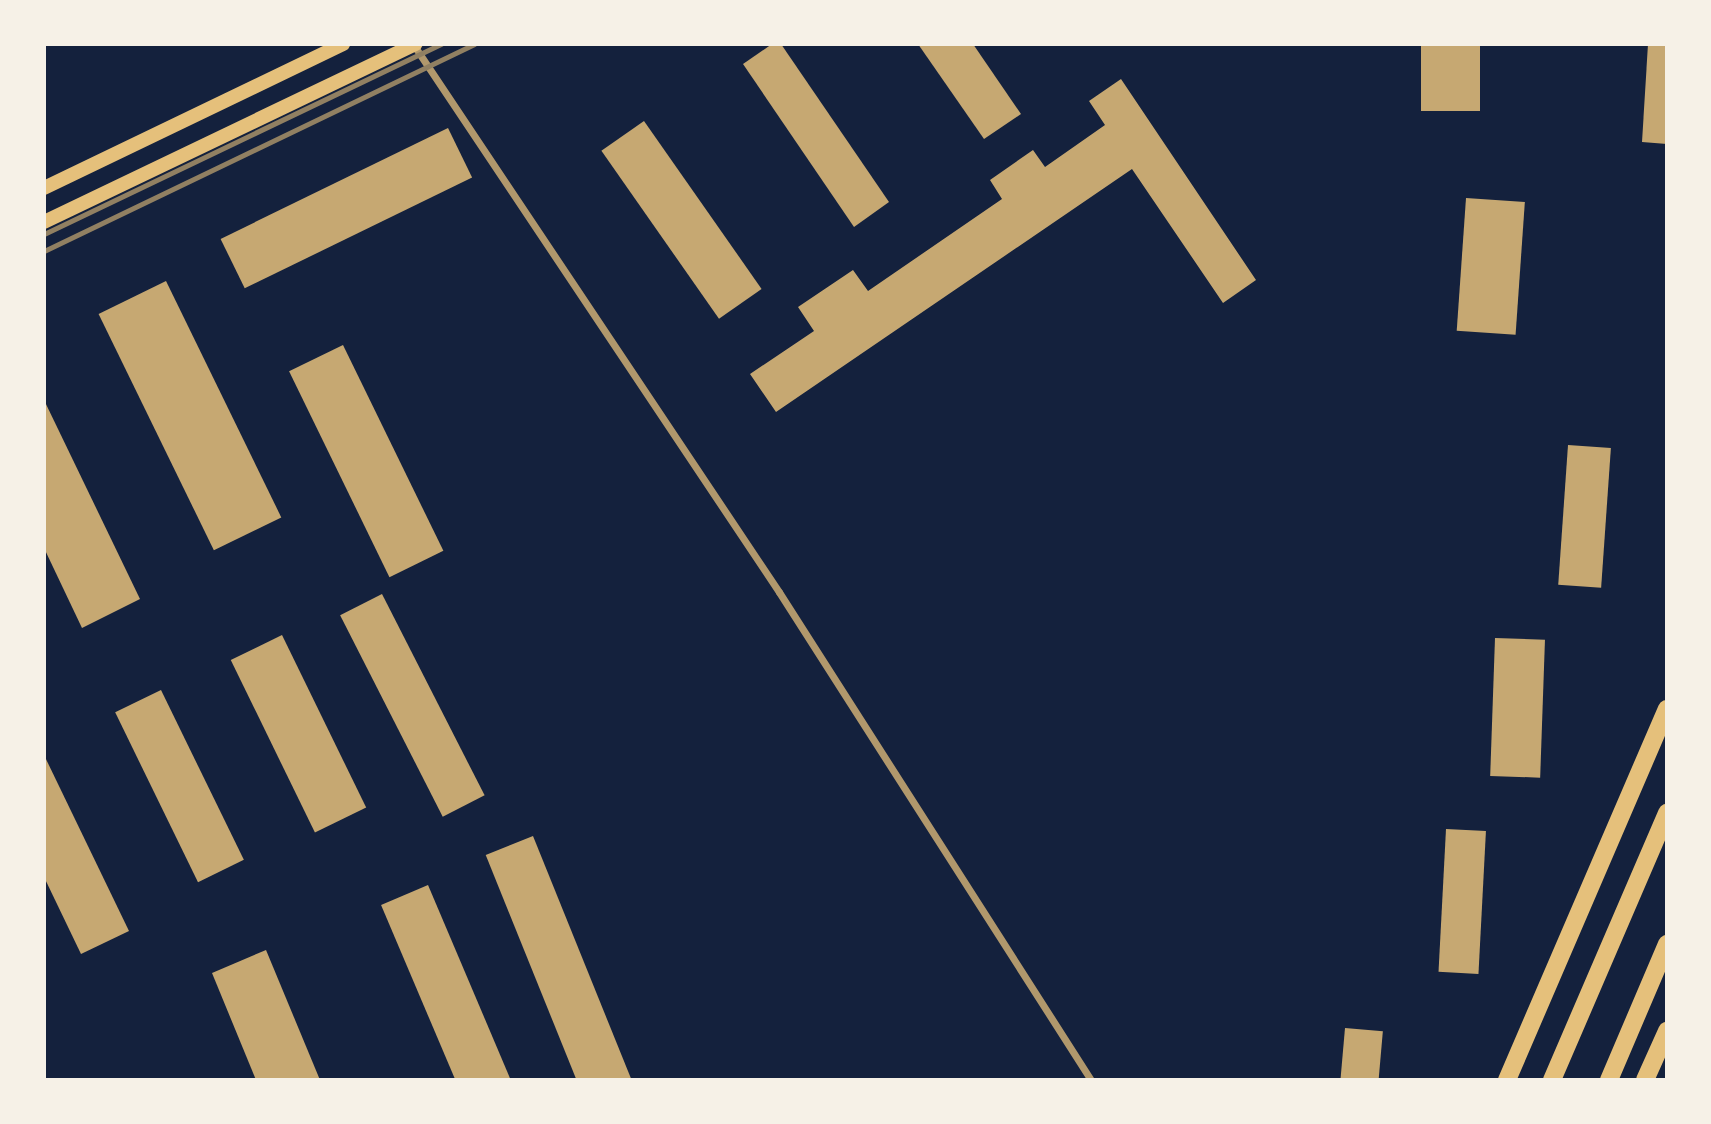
<!DOCTYPE html>
<style>
body{margin:0}
#map{position:relative;width:1711px;height:1124px;overflow:hidden;background:#14213d;font-family:"Fira Sans",sans-serif}
div>[style]{position:absolute}
.building>*{inset:0;background:#c6a872;transform-origin:0 0}
.minor>*{height:7px;margin:-3.5px;padding:0 3.5px;transform-origin:3.5px;border-radius:3.5px;background:#b1986c}
.secondary>*{height:14px;margin:-7px;padding:0 7px;transform-origin:7px;border-radius:7px;background:#e5c07b}
.primary>*{height:18px;margin:-9px;padding:0 9px;transform-origin:9px;border-radius:9px;background:#e5c07b}
.rail>*{height:5px;margin:-2.5px;padding:0 2.5px;transform-origin:2.5px;border-radius:2.5px;background:#918062}
span{translate:-50% -50%;white-space:nowrap;text-align:center;line-height:1.15;-webkit-text-stroke:5px #f6f1e7;paint-order:stroke}
.frame{position:absolute;inset:0;border:46px solid #f6f1e7;pointer-events:none}
</style>
<div id="map">
<div class="building">
<i style="clip-path:polygon(772px 44px,781px 44px,889px 202px,854px 227px,743px 64px)"></i>
<i style="clip-path:polygon(918px 44px,973px 44px,1021px 114px,984px 139px)"></i>
<i style="left:1421px;top:44px;width:59px;height:67px"></i>
<i style="clip-path:polygon(1648px 44px,1667px 44px,1667px 144px,1642px 142px)"></i>
<i style="clip-path:polygon(1121px 79px,1256px 280px,1223px 303px,1132px 169px,776px 412px,750px 374px,814px 331px,798px 307px,853px 270px,868px 291px,1002px 199px,990px 180px,1033px 150px,1045px 167px,1105px 125px,1089px 101px)"></i>
<i style="left:644px;top:121px;width:205px;height:52px;rotate:55deg"></i>
<i style="left:448px;top:128px;width:55px;height:253px;rotate:64deg"></i>
<i style="left:1466px;top:198px;width:59px;height:133px;rotate:4deg"></i>
<i style="left:166px;top:281px;width:263px;height:75px;rotate:64deg"></i>
<i style="left:343px;top:345px;width:229px;height:60px;rotate:64deg"></i>
<i style="clip-path:polygon(44px 400px,140px 599px,82px 628px,44px 548px)"></i>
<i style="left:1568px;top:445px;width:43px;height:140px;rotate:4deg"></i>
<i style="left:382px;top:594px;width:226px;height:47px;rotate:63deg"></i>
<i style="left:282px;top:635px;width:192px;height:57px;rotate:64deg"></i>
<i style="left:1495px;top:638px;width:50px;height:138px;rotate:2deg"></i>
<i style="left:161px;top:690px;width:189px;height:51px;rotate:64deg"></i>
<i style="clip-path:polygon(44px 755px,129px 931px,81px 954px,44px 877px)"></i>
<i style="left:1446px;top:829px;width:40px;height:143px;rotate:3deg"></i>
<i style="left:533px;top:836px;width:264px;height:51px;rotate:68deg"></i>
<i style="left:428px;top:885px;width:212px;height:51px;rotate:67deg"></i>
<i style="clip-path:polygon(266px 950px,320px 1080px,256px 1080px,212px 973px)"></i>
<i style="left:1345px;top:1028px;width:38px;height:52px;rotate:5deg"></i>
</div>
<div class="minor">
<i style="left:413px;top:44px;width:659px;rotate:56.26deg"></i>
<i style="left:779px;top:592px;width:579px;rotate:57.41deg"></i>
</div>
<div class="secondary">
<i style="left:44px;top:188px;width:332px;rotate:-25.7deg"></i>
<i style="left:44px;top:222px;width:412px;rotate:-25.6deg"></i>
</div>
<div class="primary">
<i style="left:1507px;top:1080px;width:404px;rotate:-66.7deg"></i>
<i style="left:1552px;top:1080px;width:291px;rotate:-66.7deg"></i>
<i style="left:1609px;top:1080px;width:148px;rotate:-66.9deg"></i>
<i style="left:1645px;top:1080px;width:54px;rotate:-65.8deg"></i>
</div>
<div class="rail">
<i style="left:44px;top:234px;width:440px;rotate:-25.6deg"></i>
<i style="left:44px;top:251px;width:477px;rotate:-25.7deg"></i>
</div>
<div class="frame"></div>
</div>
